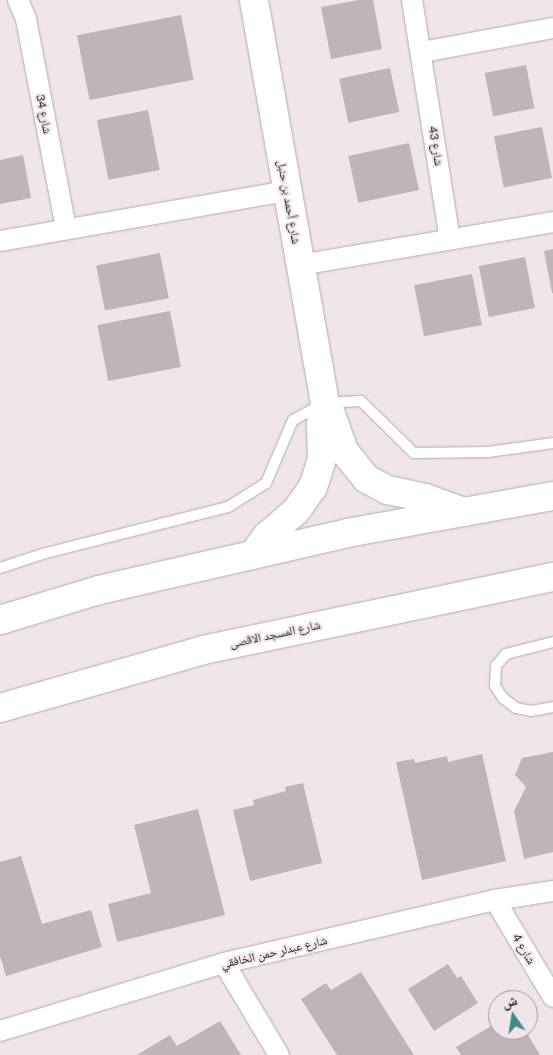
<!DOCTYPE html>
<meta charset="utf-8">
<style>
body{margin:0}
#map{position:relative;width:553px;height:1055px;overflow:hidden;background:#f0e5eb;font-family:Lato,"Noto Naskh Arabic",sans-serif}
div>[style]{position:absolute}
.building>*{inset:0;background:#bfb4ba;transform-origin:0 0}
.roads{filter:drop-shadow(0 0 1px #b5abb0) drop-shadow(0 0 1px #b5abb0)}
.lane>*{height:10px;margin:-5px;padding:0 5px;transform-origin:5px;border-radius:5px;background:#fff}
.street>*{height:20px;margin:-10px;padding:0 10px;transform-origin:10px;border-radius:10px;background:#fff}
.secondary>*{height:28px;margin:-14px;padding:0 14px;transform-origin:14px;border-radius:14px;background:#fff}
span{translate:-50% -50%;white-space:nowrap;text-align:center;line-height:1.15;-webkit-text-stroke:4px #f0e5eb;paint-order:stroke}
.street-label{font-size:12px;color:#272325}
.north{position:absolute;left:488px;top:990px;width:50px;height:50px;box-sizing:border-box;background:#f0e5eb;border:1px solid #a0979c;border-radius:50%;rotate:347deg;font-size:14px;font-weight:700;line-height:20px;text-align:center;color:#272325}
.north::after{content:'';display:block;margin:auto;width:18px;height:22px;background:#438b8b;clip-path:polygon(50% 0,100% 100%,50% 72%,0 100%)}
</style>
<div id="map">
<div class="building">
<i style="clip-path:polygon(359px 0,373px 0,382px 49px,331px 59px,321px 7px)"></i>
<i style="left:181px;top:15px;width:66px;height:106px;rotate:79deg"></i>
<i style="left:526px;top:65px;width:44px;height:42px;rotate:79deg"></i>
<i style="left:390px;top:68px;width:45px;height:52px;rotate:78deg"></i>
<i style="left:148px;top:110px;width:61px;height:52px;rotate:79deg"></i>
<i style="left:542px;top:127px;width:52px;height:49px;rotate:79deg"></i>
<i style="left:409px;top:143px;width:48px;height:62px;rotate:78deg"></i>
<i style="clip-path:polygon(23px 155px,31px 198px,0 204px,0 160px)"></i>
<i style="clip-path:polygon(553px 249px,553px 293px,552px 293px,544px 251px)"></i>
<i style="left:160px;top:253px;width:46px;height:65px;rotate:79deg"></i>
<i style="left:525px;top:257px;width:52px;height:47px;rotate:79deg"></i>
<i style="left:472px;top:274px;width:52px;height:59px;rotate:79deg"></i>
<i style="left:170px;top:311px;width:57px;height:74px;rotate:79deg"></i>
<i style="clip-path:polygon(553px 752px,553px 852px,524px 859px,514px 811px,526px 787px,515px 775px,522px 758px)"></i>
<i style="clip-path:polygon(482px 754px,506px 861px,422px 880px,396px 762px,414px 759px,415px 763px,447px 756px,448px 762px)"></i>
<i style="clip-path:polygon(303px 783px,322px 863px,250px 881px,233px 810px,254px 805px,253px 800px,286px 791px,285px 787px)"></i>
<i style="clip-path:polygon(198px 809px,225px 915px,117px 942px,108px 904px,151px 893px,134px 825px)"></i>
<i style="clip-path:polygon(21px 856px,42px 924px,91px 910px,102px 947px,6px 976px,0 956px,0 862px)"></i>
<i style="clip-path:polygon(448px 964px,457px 978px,461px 976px,478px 1003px,434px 1031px,408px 989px)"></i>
<i style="clip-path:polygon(361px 972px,414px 1055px,337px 1055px,301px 999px,326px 983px,331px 990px)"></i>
<i style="clip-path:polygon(220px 1021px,241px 1055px,137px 1055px,170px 1035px,177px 1046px)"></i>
<i style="clip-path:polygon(498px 1022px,498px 1030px,525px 1030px,540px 1055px,461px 1055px,456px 1047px)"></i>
</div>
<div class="roads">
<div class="lane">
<i style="left:0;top:568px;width:48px;rotate:-18.1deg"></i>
<i style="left:46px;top:553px;width:188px;rotate:-14.2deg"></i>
<i style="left:228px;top:507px;width:45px;rotate:-32.3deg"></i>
<i style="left:266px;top:483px;width:69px;rotate:-66.8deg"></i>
<i style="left:293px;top:420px;width:36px;rotate:-28deg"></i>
<i style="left:325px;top:403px;width:36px;rotate:-3deg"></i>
<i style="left:361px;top:401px;width:74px;rotate:44.5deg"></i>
<i style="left:414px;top:453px;width:74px;rotate:-0.8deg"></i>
<i style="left:488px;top:452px;width:66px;rotate:-7.9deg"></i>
<i style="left:553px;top:642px;width:49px;rotate:165.7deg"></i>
<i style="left:506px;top:654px;width:16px;rotate:130deg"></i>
<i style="left:496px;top:666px;width:20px;rotate:93deg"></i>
<i style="left:495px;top:686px;width:14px;rotate:56deg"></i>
<i style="left:503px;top:698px;width:16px;rotate:38deg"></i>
<i style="left:516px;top:708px;width:15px;rotate:11deg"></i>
<i style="left:531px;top:711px;width:22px;rotate:-10deg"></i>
</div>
<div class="street">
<i style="left:18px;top:0;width:21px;rotate:67deg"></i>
<i style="left:26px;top:19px;width:214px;rotate:79.2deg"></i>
<i style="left:412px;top:0;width:242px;rotate:81deg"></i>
<i style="left:422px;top:52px;width:133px;rotate:-10.4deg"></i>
<i style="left:0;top:241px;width:291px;rotate:-9.9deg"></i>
<i style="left:300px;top:265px;width:257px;rotate:-9.6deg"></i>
<i style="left:495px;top:900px;width:113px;rotate:59.1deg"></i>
<i style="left:224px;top:963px;width:107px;rotate:59.1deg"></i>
<i style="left:0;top:1031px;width:234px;rotate:-16.9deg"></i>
<i style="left:224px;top:963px;width:278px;rotate:-13.1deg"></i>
<i style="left:495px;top:900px;width:59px;rotate:-8.8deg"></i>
</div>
<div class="secondary">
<i style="left:330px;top:411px;width:42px;rotate:70.7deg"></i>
<i style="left:344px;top:451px;width:36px;rotate:51deg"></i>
<i style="left:367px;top:479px;width:24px;rotate:28deg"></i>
<i style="left:388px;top:490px;width:38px;rotate:12deg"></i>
<i style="left:425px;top:498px;width:41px;rotate:19.7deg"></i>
<i style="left:253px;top:555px;width:24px;rotate:-54deg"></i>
<i style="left:267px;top:536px;width:38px;rotate:-41deg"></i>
<i style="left:296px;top:511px;width:29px;rotate:-55deg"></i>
<i style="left:313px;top:487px;width:29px;rotate:-72deg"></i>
<i style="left:322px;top:459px;width:35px;rotate:-92deg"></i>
<i style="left:321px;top:424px;width:21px;rotate:-79deg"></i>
<i style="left:325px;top:403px;width:409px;rotate:-100deg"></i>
<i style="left:0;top:620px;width:103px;rotate:-16.9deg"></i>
<i style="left:99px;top:590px;width:254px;rotate:-12.9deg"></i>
<i style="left:347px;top:533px;width:209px;rotate:-10.2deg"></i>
<i style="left:0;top:708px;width:211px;rotate:-15.9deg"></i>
<i style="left:203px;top:650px;width:358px;rotate:-11.8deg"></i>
</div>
</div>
<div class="street-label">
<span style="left:44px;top:114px;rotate:79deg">شارع 34</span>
<span style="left:436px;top:146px;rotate:81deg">شارع 43</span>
<span style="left:289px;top:202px;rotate:80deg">شارع أحمد بن حنبل</span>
<span style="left:275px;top:634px;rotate:-12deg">شارع المسجد الاقصى</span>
<span style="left:524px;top:949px;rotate:59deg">شارع 4</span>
<span style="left:274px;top:952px;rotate:-13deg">شارع عبدلر حمن الخافقي</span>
</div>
<div class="north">ش</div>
</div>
